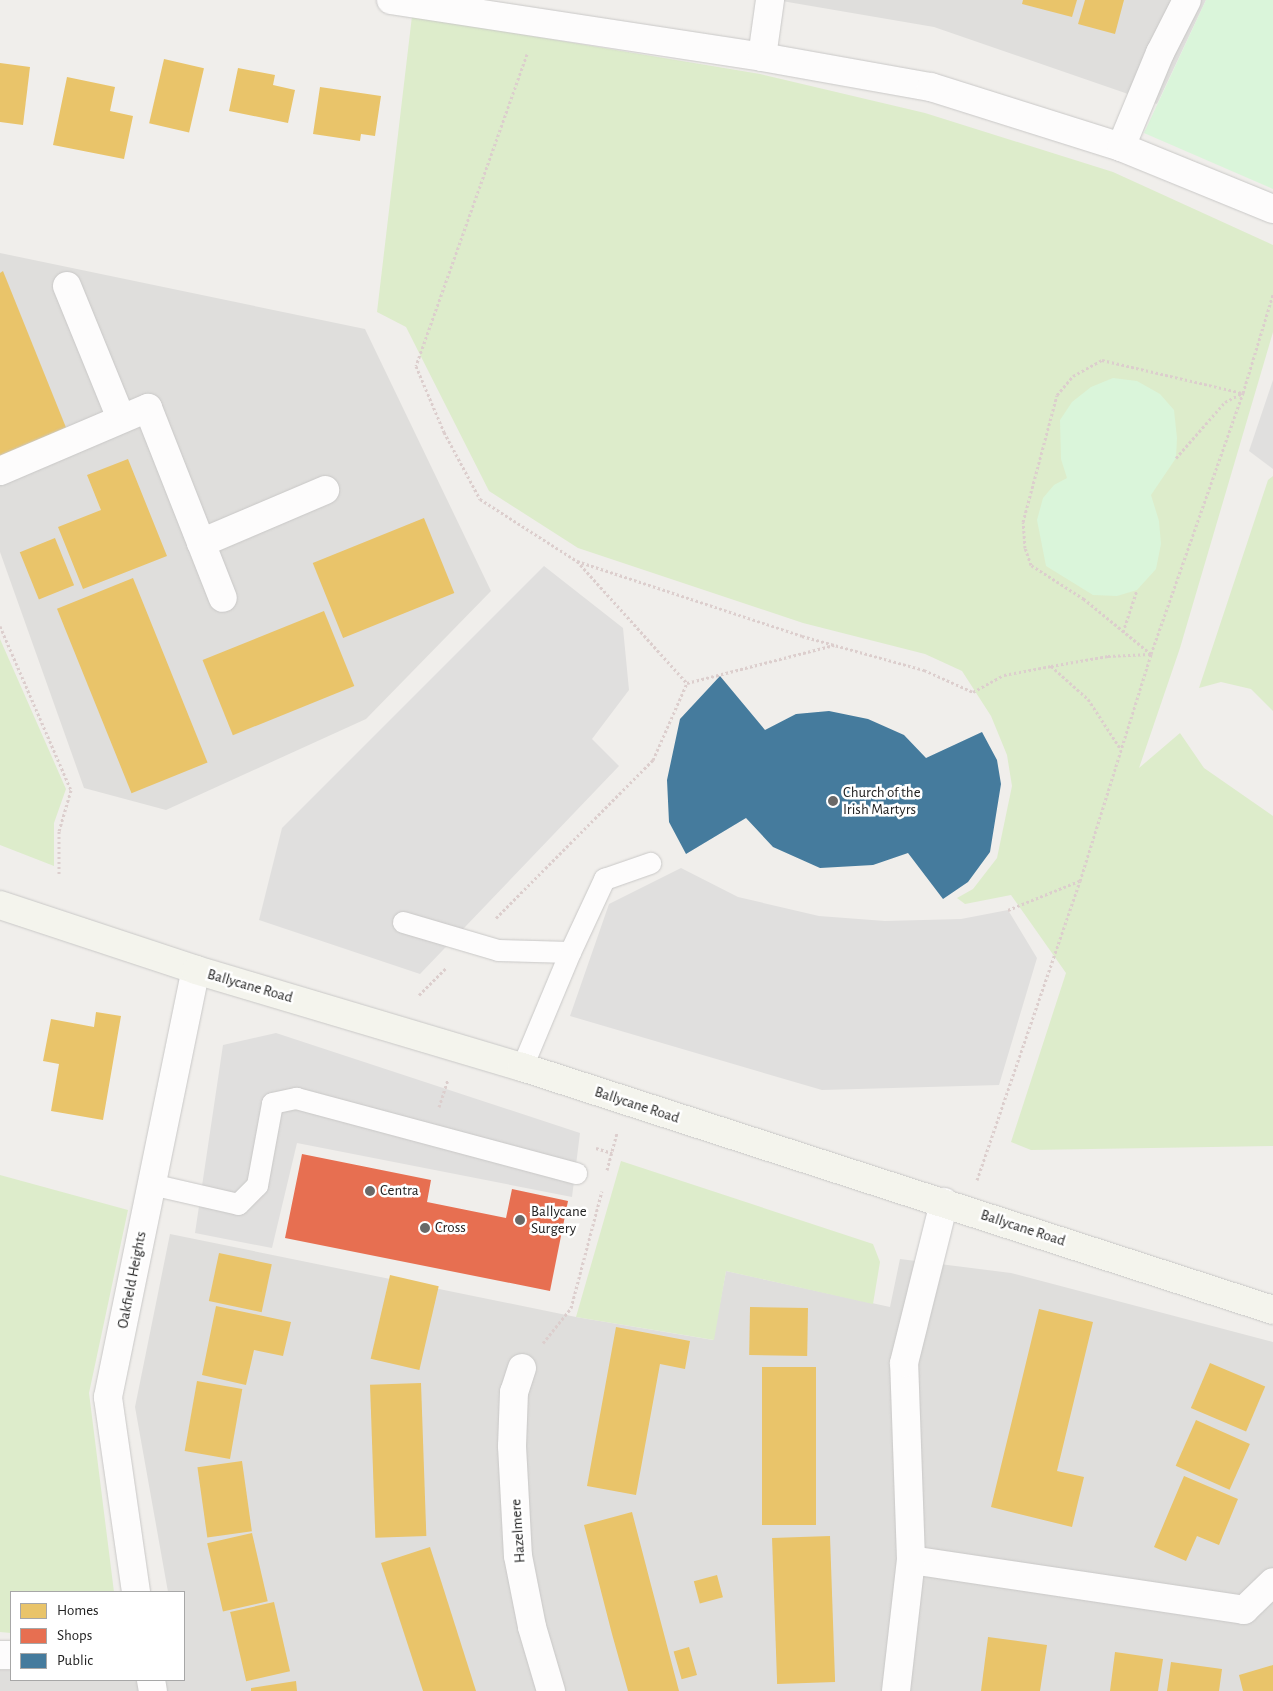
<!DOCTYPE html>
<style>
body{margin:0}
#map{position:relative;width:1273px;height:1691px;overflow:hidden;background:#f0eeeb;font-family:"Alegreya Sans",sans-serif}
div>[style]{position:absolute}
.residential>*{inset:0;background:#dfdedc}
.grass>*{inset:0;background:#ddeccb}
.park>*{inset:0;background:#daf5da}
.parking>*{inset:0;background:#e0dfde}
.homes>*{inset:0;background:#e9c46a;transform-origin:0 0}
.shops>*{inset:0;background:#e76f51}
.public>*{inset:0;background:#457b9d}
.path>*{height:3px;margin-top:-1.5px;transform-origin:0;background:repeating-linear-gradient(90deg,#dccecd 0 2.5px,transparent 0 5px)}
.roads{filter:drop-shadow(0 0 1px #c9c8c7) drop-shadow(0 0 1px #c9c8c7)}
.lane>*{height:21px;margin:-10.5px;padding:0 10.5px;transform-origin:10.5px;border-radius:10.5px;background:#fdfcfc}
.street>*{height:28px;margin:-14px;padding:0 14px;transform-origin:14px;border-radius:14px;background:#fdfcfc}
.secondary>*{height:28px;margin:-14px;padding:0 14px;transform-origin:14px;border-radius:14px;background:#f4f4ed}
.dots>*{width:14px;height:14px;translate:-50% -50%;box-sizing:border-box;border:2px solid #fff;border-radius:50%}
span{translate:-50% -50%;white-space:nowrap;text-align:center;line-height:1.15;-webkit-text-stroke:5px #fff;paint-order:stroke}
.poi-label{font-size:15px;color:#222}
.left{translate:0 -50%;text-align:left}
.street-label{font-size:15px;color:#222}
.legend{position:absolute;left:10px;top:1591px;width:175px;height:90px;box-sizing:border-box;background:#fff;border:1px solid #a7a7a7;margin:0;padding:6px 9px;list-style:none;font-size:15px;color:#222}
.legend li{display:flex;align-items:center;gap:10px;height:25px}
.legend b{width:25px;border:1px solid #a7a7a7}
</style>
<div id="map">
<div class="residential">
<i style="clip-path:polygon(776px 0,1206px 0,1157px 104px,934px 27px)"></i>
<i style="clip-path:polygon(0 253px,365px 329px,491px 591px,366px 719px,166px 810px,84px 788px,0 552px)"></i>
<i style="clip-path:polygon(170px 1234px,576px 1317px,713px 1340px,726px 1271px,890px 1307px,900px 1259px,1011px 1273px,1273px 1342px,1273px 1691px,0 1691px,0 1670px,11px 1670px,11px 1680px,184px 1680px,184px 1592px,168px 1592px,135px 1407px)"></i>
</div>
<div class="grass">
<i style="clip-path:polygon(412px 16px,760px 74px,925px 113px,1113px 172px,1273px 245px,1273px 332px,1180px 648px,1139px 768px,1180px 733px,1204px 768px,1273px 816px,1273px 1146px,1031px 1150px,1011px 1142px,1066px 973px,1011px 895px,965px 904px,957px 898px,973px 889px,997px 858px,1012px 786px,1007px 755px,991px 716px,962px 671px,925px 654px,803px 623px,578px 548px,489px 491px,406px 327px,377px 312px)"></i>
<i style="clip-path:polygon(1273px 476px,1273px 711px,1251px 689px,1221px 682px,1199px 688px,1268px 480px)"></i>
<i style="clip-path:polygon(0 639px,66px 789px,54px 823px,54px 866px,0 845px)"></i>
<i style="clip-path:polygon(621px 1161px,873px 1244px,880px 1262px,873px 1304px,726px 1271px,714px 1340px,576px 1317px)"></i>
<i style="clip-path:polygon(0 1175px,128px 1210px,89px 1393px,114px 1592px,11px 1592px,11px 1633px,0 1632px)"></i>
</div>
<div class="park">
<i style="clip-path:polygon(1206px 0,1273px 0,1273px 189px,1144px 133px)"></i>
<i style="clip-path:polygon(1113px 378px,1137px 381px,1160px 394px,1174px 410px,1177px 438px,1176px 458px,1151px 495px,1159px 521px,1161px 544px,1156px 569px,1137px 590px,1117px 596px,1093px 595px,1046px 566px,1037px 520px,1043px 498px,1054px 485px,1067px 478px,1061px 459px,1060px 420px,1072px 402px,1091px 387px)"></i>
</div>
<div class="parking">
<i style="clip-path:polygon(1273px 380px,1273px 469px,1249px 451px)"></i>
<i style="clip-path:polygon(544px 566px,623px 628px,629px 690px,592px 739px,619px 766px,420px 974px,259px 920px,282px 828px)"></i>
<i style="clip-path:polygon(681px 868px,738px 897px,819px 916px,885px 921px,961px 919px,1008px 910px,1037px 958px,999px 1085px,822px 1090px,570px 1016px,609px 904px)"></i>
<i style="clip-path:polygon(276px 1033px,580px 1133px,572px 1197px,297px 1143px,272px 1248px,195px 1233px,223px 1045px)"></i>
</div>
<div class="homes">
<i style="clip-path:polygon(1023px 0,1077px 0,1072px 17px,1022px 4px)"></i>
<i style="clip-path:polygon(1085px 0,1124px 0,1115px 34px,1078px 24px)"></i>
<i style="left:164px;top:59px;width:41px;height:66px;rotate:13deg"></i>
<i style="clip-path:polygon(0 63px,30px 67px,23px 125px,0 122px)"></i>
<i style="clip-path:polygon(238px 68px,275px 75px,273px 85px,295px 90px,288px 123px,229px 111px)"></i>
<i style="clip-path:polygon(67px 77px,115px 87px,110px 111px,133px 116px,124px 159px,53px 145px)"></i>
<i style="clip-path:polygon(320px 87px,381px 96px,375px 136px,361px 134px,360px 141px,313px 134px)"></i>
<i style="clip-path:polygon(3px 271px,69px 435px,0 462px,0 273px)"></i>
<i style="clip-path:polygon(128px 459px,167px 556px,83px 589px,58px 527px,101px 510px,87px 475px)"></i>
<i style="left:424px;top:518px;width:81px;height:120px;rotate:68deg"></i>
<i style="left:55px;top:538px;width:51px;height:38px;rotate:68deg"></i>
<i style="left:133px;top:578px;width:199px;height:82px;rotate:68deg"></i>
<i style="left:324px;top:611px;width:81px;height:131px;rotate:68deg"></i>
<i style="clip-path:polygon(96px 1012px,121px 1016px,103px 1120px,51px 1111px,59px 1064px,43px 1061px,51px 1019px,94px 1027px)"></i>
<i style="left:219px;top:1253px;width:54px;height:49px;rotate:12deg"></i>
<i style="left:390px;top:1275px;width:50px;height:86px;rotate:13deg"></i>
<i style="clip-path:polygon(216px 1306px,291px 1322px,283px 1356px,254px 1350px,246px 1385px,202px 1375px)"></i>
<i style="left:750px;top:1307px;width:58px;height:48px;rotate:1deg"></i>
<i style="clip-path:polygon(1039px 1309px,1093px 1322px,1057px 1471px,1084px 1477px,1072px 1527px,991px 1507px)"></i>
<i style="clip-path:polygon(616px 1327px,690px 1341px,685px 1369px,660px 1364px,636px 1495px,587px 1486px)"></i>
<i style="left:1210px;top:1363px;width:60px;height:49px;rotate:23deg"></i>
<i style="left:762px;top:1367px;width:54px;height:158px"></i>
<i style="left:197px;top:1381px;width:46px;height:71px;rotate:10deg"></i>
<i style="left:421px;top:1383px;width:153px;height:51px;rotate:88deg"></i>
<i style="left:1196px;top:1420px;width:59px;height:50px;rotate:24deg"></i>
<i style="left:242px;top:1461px;width:71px;height:45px;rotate:82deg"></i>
<i style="clip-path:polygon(1184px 1476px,1238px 1499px,1219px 1545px,1197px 1536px,1186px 1561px,1154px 1547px)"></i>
<i style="clip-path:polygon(632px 1512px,651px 1585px,679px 1691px,628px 1691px,612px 1634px,584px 1525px)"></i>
<i style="left:252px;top:1533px;width:70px;height:46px;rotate:77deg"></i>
<i style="left:830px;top:1536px;width:146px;height:58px;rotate:88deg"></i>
<i style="clip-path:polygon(430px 1547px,442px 1584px,476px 1691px,423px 1691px,381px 1563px)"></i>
<i style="left:717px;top:1575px;width:23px;height:24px;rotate:75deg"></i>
<i style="left:274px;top:1602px;width:71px;height:45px;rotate:77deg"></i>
<i style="clip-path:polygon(988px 1637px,1047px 1645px,1040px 1691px,981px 1691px)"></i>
<i style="left:689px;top:1647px;width:29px;height:16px;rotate:74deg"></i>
<i style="clip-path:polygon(1115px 1652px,1163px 1659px,1158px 1691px,1110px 1691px)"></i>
<i style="clip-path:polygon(1171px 1662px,1222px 1669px,1219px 1691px,1167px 1691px)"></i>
<i style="clip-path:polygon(1273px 1665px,1273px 1691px,1243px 1691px,1239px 1675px)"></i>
<i style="clip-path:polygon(296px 1681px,297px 1691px,251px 1691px,251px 1688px)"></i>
</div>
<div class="shops">
<i style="clip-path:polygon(302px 1154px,431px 1180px,427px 1202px,506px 1218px,512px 1189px,568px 1201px,550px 1291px,285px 1238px)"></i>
</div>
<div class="public">
<i style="clip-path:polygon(720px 676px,765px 730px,796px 714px,829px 711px,868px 719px,904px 735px,926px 758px,982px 732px,997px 760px,1001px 784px,990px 852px,968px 882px,943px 899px,908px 853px,873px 865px,820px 868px,773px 847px,746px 818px,686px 854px,669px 822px,667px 780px,680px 719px)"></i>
</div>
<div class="path">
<i style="left:527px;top:54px;width:331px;rotate:109.6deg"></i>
<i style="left:416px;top:366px;width:72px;rotate:67deg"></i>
<i style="left:444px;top:432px;width:76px;rotate:61.8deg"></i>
<i style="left:480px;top:499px;width:115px;rotate:32.6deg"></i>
<i style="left:577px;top:561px;width:237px;rotate:18.4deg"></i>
<i style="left:802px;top:636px;width:127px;rotate:15.6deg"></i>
<i style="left:924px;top:670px;width:54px;rotate:24.2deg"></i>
<i style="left:973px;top:692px;width:35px;rotate:-29deg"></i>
<i style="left:1004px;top:675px;width:48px;rotate:-10.8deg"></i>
<i style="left:1051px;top:666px;width:50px;rotate:41.7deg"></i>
<i style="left:1088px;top:699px;width:59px;rotate:56.9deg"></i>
<i style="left:1176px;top:458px;width:74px;rotate:-48.8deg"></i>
<i style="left:1225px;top:402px;width:20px;rotate:-27deg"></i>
<i style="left:577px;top:561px;width:164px;rotate:48deg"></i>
<i style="left:0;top:626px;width:179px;rotate:66.6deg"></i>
<i style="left:71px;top:790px;width:43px;rotate:106.3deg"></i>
<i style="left:59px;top:831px;width:43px;rotate:90deg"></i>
<i style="left:1123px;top:632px;width:44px;rotate:-71.6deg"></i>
<i style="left:1151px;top:654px;width:87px;rotate:-140.6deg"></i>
<i style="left:1084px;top:599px;width:63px;rotate:-147.3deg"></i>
<i style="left:1031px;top:565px;width:18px;rotate:-109deg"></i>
<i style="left:1025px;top:548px;width:26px;rotate:-94deg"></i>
<i style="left:1023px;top:522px;width:131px;rotate:-75deg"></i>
<i style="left:1057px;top:395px;width:25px;rotate:-50deg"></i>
<i style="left:1073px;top:376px;width:33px;rotate:-29deg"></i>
<i style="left:1102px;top:360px;width:145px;rotate:13.2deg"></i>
<i style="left:1051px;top:666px;width:58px;rotate:-10deg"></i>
<i style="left:1108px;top:656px;width:42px;rotate:-2.7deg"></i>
<i style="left:687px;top:683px;width:152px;rotate:-14.5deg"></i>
<i style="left:1008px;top:910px;width:77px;rotate:-22.2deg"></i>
<i style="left:496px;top:918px;width:223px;rotate:-45.2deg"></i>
<i style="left:653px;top:760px;width:84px;rotate:-66.2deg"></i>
<i style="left:419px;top:995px;width:40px;rotate:-45deg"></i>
<i style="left:439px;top:1107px;width:29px;rotate:-72deg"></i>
<i style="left:596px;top:1148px;width:17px;rotate:17deg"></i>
<i style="left:607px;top:1170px;width:38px;rotate:-75deg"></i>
<i style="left:977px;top:1180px;width:316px;rotate:-71deg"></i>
<i style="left:1080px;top:881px;width:238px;rotate:-72.6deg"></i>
<i style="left:1151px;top:654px;width:277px;rotate:-70.6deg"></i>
<i style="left:1243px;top:393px;width:103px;rotate:-73.1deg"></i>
<i style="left:543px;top:1343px;width:45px;rotate:-51.3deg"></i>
<i style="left:571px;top:1308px;width:121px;rotate:-75.2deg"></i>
</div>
<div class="roads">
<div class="lane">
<i style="left:403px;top:922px;width:99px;rotate:16.4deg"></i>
<i style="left:498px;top:950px;width:72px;rotate:1.6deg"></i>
<i style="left:570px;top:952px;width:125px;rotate:112.7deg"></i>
<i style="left:570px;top:952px;width:81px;rotate:-65deg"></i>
<i style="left:604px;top:879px;width:49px;rotate:-19.2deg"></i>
<i style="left:151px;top:1184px;width:89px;rotate:12.9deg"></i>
<i style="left:238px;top:1204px;width:27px;rotate:-45deg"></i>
<i style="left:257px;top:1185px;width:83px;rotate:-79.6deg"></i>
<i style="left:272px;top:1103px;width:25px;rotate:-12deg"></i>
<i style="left:296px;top:1098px;width:290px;rotate:15deg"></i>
</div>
<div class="street">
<i style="left:391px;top:0;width:375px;rotate:8.7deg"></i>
<i style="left:762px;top:57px;width:172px;rotate:10.1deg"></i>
<i style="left:931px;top:87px;width:199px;rotate:17.5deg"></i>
<i style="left:1121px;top:147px;width:164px;rotate:22.2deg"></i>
<i style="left:762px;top:57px;width:58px;rotate:-82deg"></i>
<i style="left:1121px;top:147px;width:102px;rotate:-67.5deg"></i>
<i style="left:1160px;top:53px;width:59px;rotate:-63deg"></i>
<i style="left:67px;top:286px;width:143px;rotate:67.8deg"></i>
<i style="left:0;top:471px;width:161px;rotate:-23.1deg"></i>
<i style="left:148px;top:408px;width:204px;rotate:68.5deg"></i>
<i style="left:201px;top:543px;width:135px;rotate:-23.1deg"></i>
<i style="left:522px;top:1368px;width:25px;rotate:108deg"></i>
<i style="left:514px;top:1392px;width:54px;rotate:92.1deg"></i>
<i style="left:512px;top:1446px;width:110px;rotate:86.9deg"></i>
<i style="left:518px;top:1556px;width:72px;rotate:78.8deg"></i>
<i style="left:532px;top:1627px;width:67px;rotate:73.5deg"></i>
<i style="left:911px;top:1560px;width:337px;rotate:8.5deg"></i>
<i style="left:1244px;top:1610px;width:40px;rotate:-44deg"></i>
<i style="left:136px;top:1592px;width:197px;rotate:-98.2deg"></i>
<i style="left:108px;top:1397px;width:436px;rotate:-78.4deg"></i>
<i style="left:0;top:1655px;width:11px"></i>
<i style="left:151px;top:1680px;width:11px;rotate:80deg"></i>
<i style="left:896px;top:1691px;width:132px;rotate:-83.5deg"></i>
<i style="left:911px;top:1560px;width:197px;rotate:-92deg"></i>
<i style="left:904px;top:1363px;width:166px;rotate:-76deg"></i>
</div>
<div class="secondary">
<i style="left:0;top:905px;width:206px;rotate:18.3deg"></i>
<i style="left:196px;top:970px;width:340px;rotate:16.6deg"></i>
<i style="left:522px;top:1067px;width:789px;rotate:17.93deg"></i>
</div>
</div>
<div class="dots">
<i style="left:833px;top:801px;background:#6a6968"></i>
<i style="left:370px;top:1191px;background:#6a6968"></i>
<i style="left:520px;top:1220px;background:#6a6968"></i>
<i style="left:425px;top:1228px;background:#6a6968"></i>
</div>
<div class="poi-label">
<span class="left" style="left:843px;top:801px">Church of the<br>Irish Martyrs</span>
<span class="left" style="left:380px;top:1191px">Centra</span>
<span class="left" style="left:531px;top:1220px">Ballycane<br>Surgery</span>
<span class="left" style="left:435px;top:1228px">Cross</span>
</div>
<div class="street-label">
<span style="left:250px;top:986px;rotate:16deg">Ballycane Road</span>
<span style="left:637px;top:1105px;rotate:18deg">Ballycane Road</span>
<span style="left:1023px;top:1228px;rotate:18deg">Ballycane Road</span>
<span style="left:132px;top:1280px;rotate:-79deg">Oakfield Heights</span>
<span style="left:518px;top:1531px;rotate:-94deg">Hazelmere</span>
</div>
<ul class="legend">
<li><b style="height:14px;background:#e9c46a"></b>Homes</li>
<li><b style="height:14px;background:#e76f51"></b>Shops</li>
<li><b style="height:14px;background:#457b9d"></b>Public</li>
</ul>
</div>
